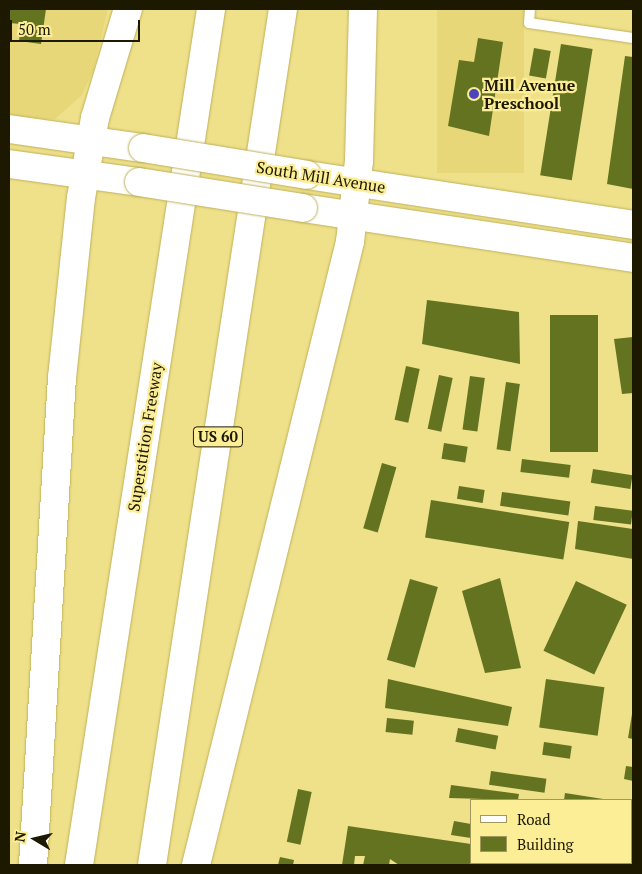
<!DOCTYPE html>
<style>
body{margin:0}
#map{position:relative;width:642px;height:874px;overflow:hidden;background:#efe08a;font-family:"PT Serif",serif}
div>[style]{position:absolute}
.built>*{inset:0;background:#e8d778;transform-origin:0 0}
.building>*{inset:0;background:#637320;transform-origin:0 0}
.roads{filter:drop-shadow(0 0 1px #bfb15b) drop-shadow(0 0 1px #bfb15b)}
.service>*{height:10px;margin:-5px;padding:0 5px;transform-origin:5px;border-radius:5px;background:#fff}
.secondary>*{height:28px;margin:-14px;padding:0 14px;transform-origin:14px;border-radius:14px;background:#fff}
.motorway>*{height:28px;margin:-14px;padding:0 14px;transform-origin:14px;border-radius:14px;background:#fff}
.bridges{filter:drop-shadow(0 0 1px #bfb15b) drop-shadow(0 0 1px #bfb15b)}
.secondary-bridge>*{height:28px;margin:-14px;padding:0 14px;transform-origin:14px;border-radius:14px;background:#fff}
.dots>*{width:14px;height:14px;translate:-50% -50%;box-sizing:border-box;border:2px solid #fced97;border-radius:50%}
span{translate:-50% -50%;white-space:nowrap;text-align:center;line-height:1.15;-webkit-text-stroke:4.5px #fced97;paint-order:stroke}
.shield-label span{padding:1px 4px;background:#fced97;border:1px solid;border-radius:4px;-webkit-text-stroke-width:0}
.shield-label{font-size:15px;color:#1d1900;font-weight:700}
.poi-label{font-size:16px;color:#1d1900;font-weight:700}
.left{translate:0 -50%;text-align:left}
.street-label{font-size:16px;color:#1d1900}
.frame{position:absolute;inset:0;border:10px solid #1d1900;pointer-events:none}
.legend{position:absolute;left:470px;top:799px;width:162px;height:65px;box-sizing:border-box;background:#fced97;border:1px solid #a3985b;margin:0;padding:6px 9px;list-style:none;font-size:15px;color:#1d1900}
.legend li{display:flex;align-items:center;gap:10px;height:25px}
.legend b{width:25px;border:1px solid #a3985b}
.north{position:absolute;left:10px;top:814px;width:50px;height:50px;-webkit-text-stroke:4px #fced97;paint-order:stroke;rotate:279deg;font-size:14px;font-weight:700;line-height:20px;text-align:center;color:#1d1900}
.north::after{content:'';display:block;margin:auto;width:18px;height:22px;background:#1d1900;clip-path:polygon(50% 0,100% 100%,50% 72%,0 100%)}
.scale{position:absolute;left:10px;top:20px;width:130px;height:22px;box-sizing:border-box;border:2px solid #1d1900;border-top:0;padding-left:6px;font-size:15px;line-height:18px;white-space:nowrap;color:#1d1900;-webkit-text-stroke:4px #fced97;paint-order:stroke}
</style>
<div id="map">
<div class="built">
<i style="clip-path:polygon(9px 9px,108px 9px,93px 71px,82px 95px,55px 119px,9px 118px)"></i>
<i style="left:437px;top:9px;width:87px;height:164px"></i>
</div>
<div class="building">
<i style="clip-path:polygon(9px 9px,46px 9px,41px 44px,19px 41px,21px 24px,9px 23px)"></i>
<i style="clip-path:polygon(478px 38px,503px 42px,489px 136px,448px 126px,459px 60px,474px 62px)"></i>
<i style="left:561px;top:44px;width:32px;height:133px;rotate:9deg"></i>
<i style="left:534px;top:48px;width:17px;height:28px;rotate:10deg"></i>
<i style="clip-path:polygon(625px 56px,633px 57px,633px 189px,607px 184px)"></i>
<i style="clip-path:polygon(427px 300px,519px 312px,520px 364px,422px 344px)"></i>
<i style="left:598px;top:315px;width:137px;height:48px;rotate:90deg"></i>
<i style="clip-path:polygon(633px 337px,633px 393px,622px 394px,614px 339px)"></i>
<i style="left:406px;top:366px;width:14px;height:55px;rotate:12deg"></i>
<i style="left:439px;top:375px;width:14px;height:55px;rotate:12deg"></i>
<i style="left:470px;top:376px;width:15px;height:54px;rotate:8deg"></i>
<i style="left:506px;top:382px;width:14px;height:68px;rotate:8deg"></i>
<i style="left:444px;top:443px;width:24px;height:16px;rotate:9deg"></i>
<i style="left:522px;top:459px;width:49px;height:13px;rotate:7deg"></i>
<i style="left:382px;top:463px;width:15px;height:68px;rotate:16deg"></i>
<i style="left:593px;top:469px;width:40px;height:14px;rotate:9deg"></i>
<i style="left:459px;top:486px;width:26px;height:13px;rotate:9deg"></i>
<i style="left:502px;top:492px;width:69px;height:14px;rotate:8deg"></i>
<i style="left:431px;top:500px;width:140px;height:38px;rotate:9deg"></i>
<i style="left:595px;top:506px;width:38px;height:14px;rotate:7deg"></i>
<i style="clip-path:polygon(578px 521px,633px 529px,633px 559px,575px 549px)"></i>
<i style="clip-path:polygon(500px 578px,521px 668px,485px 673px,462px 591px)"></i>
<i style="left:410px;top:579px;width:29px;height:84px;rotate:16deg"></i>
<i style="left:576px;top:581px;width:56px;height:77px;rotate:25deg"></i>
<i style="clip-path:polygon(388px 679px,512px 707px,508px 726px,385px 708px)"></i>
<i style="left:546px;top:679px;width:59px;height:49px;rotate:8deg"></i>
<i style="clip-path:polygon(632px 714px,633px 714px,633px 739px,628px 738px)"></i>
<i style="left:387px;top:718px;width:27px;height:14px;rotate:6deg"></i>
<i style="left:458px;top:728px;width:41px;height:14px;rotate:11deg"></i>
<i style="left:544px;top:742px;width:28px;height:13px;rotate:8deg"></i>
<i style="clip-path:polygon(626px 766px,633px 767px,633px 781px,624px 779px)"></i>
<i style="left:491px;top:771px;width:56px;height:14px;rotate:8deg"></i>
<i style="clip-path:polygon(451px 785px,519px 794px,518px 800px,449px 798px)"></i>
<i style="left:298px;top:789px;width:14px;height:54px;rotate:12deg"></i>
<i style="clip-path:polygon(565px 793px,603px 799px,603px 800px,564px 800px)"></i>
<i style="clip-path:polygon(454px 821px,471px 824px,471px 838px,451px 835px)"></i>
<i style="clip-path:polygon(348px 826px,471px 844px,471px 863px,484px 865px,399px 865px,390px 859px,389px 865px,363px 865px,365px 856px,355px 856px,354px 865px,342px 865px)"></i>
<i style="clip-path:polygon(280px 857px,294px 860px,293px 865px,278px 865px)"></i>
<i style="clip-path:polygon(595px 863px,595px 865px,523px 864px,532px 863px)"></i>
</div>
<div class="roads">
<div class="service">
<i style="left:530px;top:9px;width:14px;rotate:94deg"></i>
<i style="left:529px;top:23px;width:105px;rotate:8.2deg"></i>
</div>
<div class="secondary">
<i style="left:9px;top:129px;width:135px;rotate:8.1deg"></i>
<i style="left:9px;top:164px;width:131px;rotate:7.9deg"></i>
<i style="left:307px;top:175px;width:330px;rotate:8.7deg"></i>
<i style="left:303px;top:208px;width:334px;rotate:8.6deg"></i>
</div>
<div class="motorway">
<i style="left:33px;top:865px;width:488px;rotate:-86.6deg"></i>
<i style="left:62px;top:378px;width:181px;rotate:-84deg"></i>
<i style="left:81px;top:198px;width:81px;rotate:-80.1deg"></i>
<i style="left:95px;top:118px;width:114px;rotate:-73.2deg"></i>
<i style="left:79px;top:865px;width:866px;rotate:-81.23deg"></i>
<i style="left:152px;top:865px;width:866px;rotate:-81.3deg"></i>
<i style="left:196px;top:865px;width:642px;rotate:-76.12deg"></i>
<i style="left:350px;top:242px;width:81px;rotate:-83.7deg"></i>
<i style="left:359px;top:161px;width:152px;rotate:-88.5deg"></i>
</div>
</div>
<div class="bridges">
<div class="secondary-bridge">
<i style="left:143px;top:148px;width:166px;rotate:9.3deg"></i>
<i style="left:139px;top:182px;width:166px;rotate:9deg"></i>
</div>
</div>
<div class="dots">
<i style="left:474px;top:94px;background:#4d45bc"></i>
</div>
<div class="shield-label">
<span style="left:218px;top:437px">US 60</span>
</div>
<div class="poi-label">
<span class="left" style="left:484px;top:94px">Mill Avenue<br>Preschool</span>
</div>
<div class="street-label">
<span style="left:321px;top:177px;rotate:9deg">South Mill Avenue</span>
<span style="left:145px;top:437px;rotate:-81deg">Superstition Freeway</span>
</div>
<div class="frame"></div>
<ul class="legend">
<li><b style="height:6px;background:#fff"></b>Road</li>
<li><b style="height:14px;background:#637320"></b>Building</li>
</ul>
<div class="north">N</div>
<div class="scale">50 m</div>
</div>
